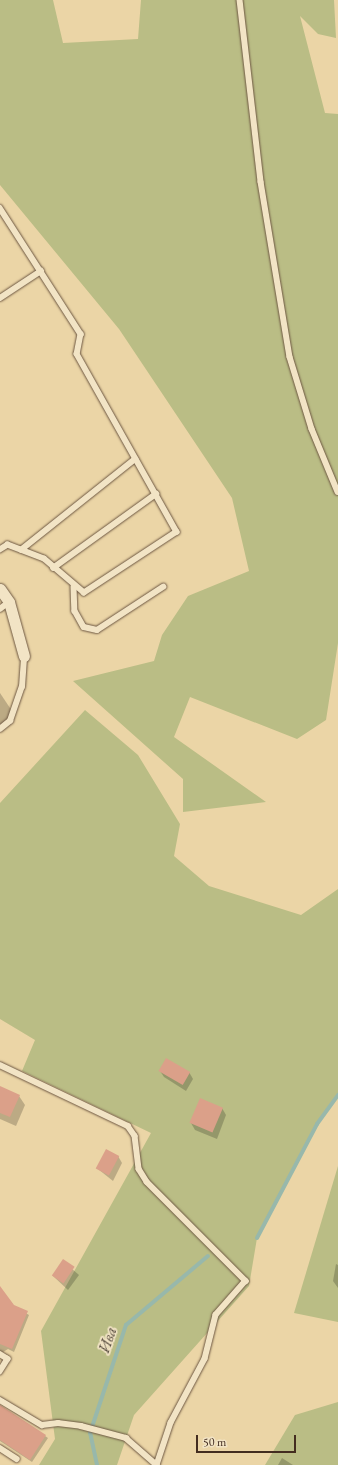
<!DOCTYPE html>
<meta charset="utf-8">
<style>
body{margin:0}
#map{position:relative;width:338px;height:1465px;overflow:hidden;background:#ebd5a6;font-family:"EB Garamond",serif}
div>[style]{position:absolute}
.green>*{inset:0;background:#babd85}
.shadow>*{inset:0;background:#0003}
.stream>*{height:4px;margin:-2px;padding:0 2px;transform-origin:2px;border-radius:2px;background:#98b8ab}
.building>*{inset:0;background:#dba089;transform-origin:0 0}
.roads{filter:drop-shadow(0 0 1px #6d5742) drop-shadow(0 0 1px #6d5742)}
.lane>*{height:5.5px;margin:-2.75px;padding:0 2.75px;transform-origin:2.75px;border-radius:2.75px;background:#f2e4c5}
.street>*{height:11px;margin:-5.5px;padding:0 5.5px;transform-origin:5.5px;border-radius:5.5px;background:#f2e4c5}
span{translate:-50% -50%;white-space:nowrap;text-align:center;line-height:1.15;-webkit-text-stroke:3.5px #f2e4c5;paint-order:stroke}
.water-label{font-size:16px;color:#54493c;font-style:italic}
.scale{position:absolute;left:196px;top:1435px;width:100px;height:18px;box-sizing:border-box;border:2px solid #432d20;border-top:0;padding-left:5px;font-size:12px;line-height:14px;white-space:nowrap;color:#432d20;-webkit-text-stroke:3px #f2e4c5;paint-order:stroke}
</style>
<div id="map">
<div class="green">
<i style="clip-path:polygon(0 0,53px 0,63px 43px,138px 39px,141px 0,334px 0,336px 38px,318px 34px,300px 16px,325px 113px,338px 114px,338px 643px,326px 720px,297px 739px,190px 697px,174px 737px,266px 802px,183px 812px,183px 779px,73px 681px,154px 661px,162px 635px,188px 596px,249px 571px,232px 498px,119px 329px,0 185px)"></i>
<i style="clip-path:polygon(85px 710px,138px 755px,180px 824px,174px 856px,209px 886px,301px 915px,338px 889px,338px 1095px,317px 1124px,257px 1238px,249px 1286px,134px 1415px,117px 1465px,39px 1465px,55px 1439px,41px 1331px,151px 1133px,22px 1071px,35px 1040px,0 1019px,0 803px)"></i>
<i style="clip-path:polygon(338px 1166px,338px 1322px,294px 1313px)"></i>
<i style="clip-path:polygon(338px 1402px,338px 1465px,265px 1465px,295px 1415px)"></i>
</div>
<div class="shadow">
<i style="clip-path:polygon(0 693px,14px 714px,0 725px)"></i>
<i style="clip-path:polygon(160px 1071px,189px 1072px,193px 1079px,186px 1091px,164px 1077px)"></i>
<i style="clip-path:polygon(0 1087px,19px 1096px,25px 1105px,16px 1126px,0 1119px)"></i>
<i style="clip-path:polygon(222px 1108px,226px 1115px,217px 1139px,195px 1130px,191px 1123px)"></i>
<i style="clip-path:polygon(118px 1156px,122px 1163px,113px 1181px,98px 1169px)"></i>
<i style="clip-path:polygon(63px 1261px,79px 1275px,68px 1290px,53px 1276px)"></i>
<i style="clip-path:polygon(336px 1264px,338px 1265px,338px 1288px,333px 1281px)"></i>
<i style="clip-path:polygon(0 1288px,14px 1306px,29px 1315px,14px 1352px,8px 1349px,0 1354px)"></i>
<i style="clip-path:polygon(0 1406px,48px 1438px,32px 1462px,0 1441px)"></i>
<i style="clip-path:polygon(282px 1458px,293px 1465px,278px 1465px)"></i>
</div>
<div class="stream">
<i style="left:257px;top:1238px;width:129px;rotate:-62.2deg"></i>
<i style="left:317px;top:1124px;width:36px;rotate:-54deg"></i>
<i style="left:97px;top:1465px;width:33px;rotate:-102deg"></i>
<i style="left:90px;top:1433px;width:114px;rotate:-71.6deg"></i>
<i style="left:126px;top:1325px;width:107px;rotate:-40.1deg"></i>
</div>
<div class="building">
<i style="left:166px;top:1058px;width:28px;height:15px;rotate:30deg"></i>
<i style="clip-path:polygon(0 1086px,20px 1095px,10px 1117px,0 1113px)"></i>
<i style="left:200px;top:1098px;width:25px;height:27px;rotate:23deg"></i>
<i style="left:106px;top:1149px;width:15px;height:22px;rotate:28deg"></i>
<i style="left:63px;top:1259px;width:14px;height:20px;rotate:34deg"></i>
<i style="clip-path:polygon(0 1286px,14px 1305px,28px 1311px,12px 1349px,0 1344px)"></i>
<i style="clip-path:polygon(0 1405px,46px 1435px,30px 1460px,0 1440px)"></i>
</div>
<div class="roads">
<div class="lane">
<i style="left:240px;top:0;width:183px;rotate:83.4deg"></i>
<i style="left:261px;top:182px;width:177px;rotate:80.6deg"></i>
<i style="left:290px;top:357px;width:75px;rotate:73deg"></i>
<i style="left:312px;top:429px;width:68px;rotate:67.6deg"></i>
<i style="left:0;top:208px;width:150px;rotate:57.3deg"></i>
<i style="left:81px;top:334px;width:20px;rotate:101deg"></i>
<i style="left:77px;top:354px;width:204px;rotate:60.7deg"></i>
<i style="left:177px;top:532px;width:111px;rotate:146.7deg"></i>
<i style="left:84px;top:593px;width:52px;rotate:-139.6deg"></i>
<i style="left:44px;top:559px;width:39px;rotate:-159deg"></i>
<i style="left:8px;top:545px;width:9px;rotate:148deg"></i>
<i style="left:0;top:298px;width:49px;rotate:-33.4deg"></i>
<i style="left:21px;top:550px;width:146px;rotate:-38.6deg"></i>
<i style="left:53px;top:568px;width:127px;rotate:-35.7deg"></i>
<i style="left:74px;top:587px;width:24px;rotate:88deg"></i>
<i style="left:75px;top:611px;width:18px;rotate:61deg"></i>
<i style="left:84px;top:627px;width:13px;rotate:13deg"></i>
<i style="left:97px;top:630px;width:79px;rotate:-33.1deg"></i>
<i style="left:0;top:609px;width:11px;rotate:-38deg"></i>
<i style="left:0;top:729px;width:13px;rotate:-39deg"></i>
<i style="left:10px;top:721px;width:36px;rotate:-71deg"></i>
<i style="left:22px;top:687px;width:31px;rotate:-86deg"></i>
<i style="left:0;top:1065px;width:142px;rotate:25.5deg"></i>
<i style="left:128px;top:1126px;width:12px;rotate:55deg"></i>
<i style="left:135px;top:1136px;width:33px;rotate:83deg"></i>
<i style="left:139px;top:1169px;width:15px;rotate:58deg"></i>
<i style="left:147px;top:1182px;width:140px;rotate:45deg"></i>
<i style="left:246px;top:1281px;width:45px;rotate:131.4deg"></i>
<i style="left:216px;top:1315px;width:45px;rotate:104deg"></i>
<i style="left:205px;top:1359px;width:72px;rotate:118deg"></i>
<i style="left:171px;top:1423px;width:44px;rotate:108.4deg"></i>
<i style="left:0;top:1354px;width:9px;rotate:32deg"></i>
<i style="left:8px;top:1359px;width:15px;rotate:122deg"></i>
<i style="left:0;top:1400px;width:49px;rotate:30.8deg"></i>
<i style="left:42px;top:1425px;width:16px;rotate:-7deg"></i>
<i style="left:58px;top:1423px;width:23px;rotate:7deg"></i>
<i style="left:81px;top:1426px;width:47px;rotate:14.9deg"></i>
<i style="left:126px;top:1438px;width:41px;rotate:41.1deg"></i>
<i style="left:0;top:1448px;width:20px;rotate:33deg"></i>
</div>
<div class="street">
<i style="left:0;top:589px;width:16px;rotate:55deg"></i>
<i style="left:9px;top:602px;width:56px;rotate:74.5deg"></i>
</div>
</div>
<div class="water-label">
<span style="left:108px;top:1340px;rotate:-71deg">Ива</span>
</div>
<div class="scale">50 m</div>
</div>
